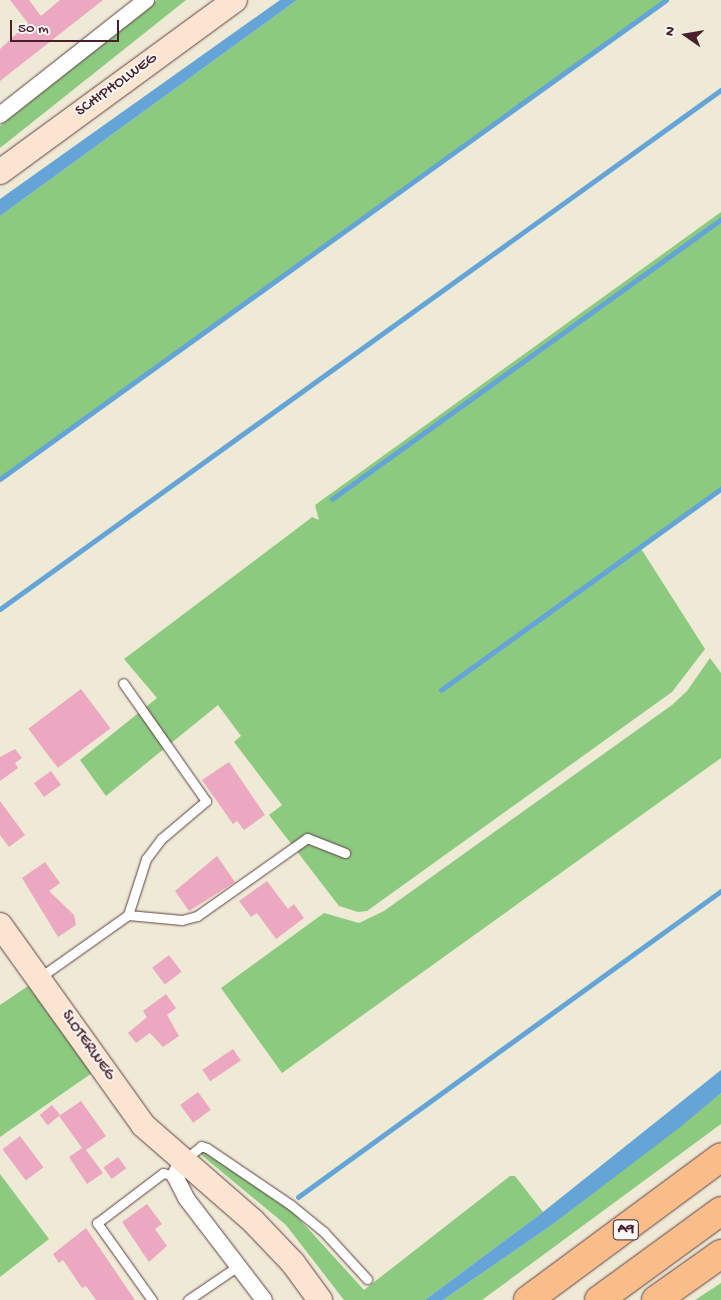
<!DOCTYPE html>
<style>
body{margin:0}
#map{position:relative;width:721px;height:1300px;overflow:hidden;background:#eeead5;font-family:"Gochi Hand",sans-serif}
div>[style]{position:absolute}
.green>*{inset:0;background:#8cca80}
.water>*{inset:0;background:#64a4d7}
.stream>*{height:4.5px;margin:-2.25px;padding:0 2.25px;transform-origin:2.25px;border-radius:2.25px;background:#64a4d7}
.building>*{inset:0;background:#eca7c1;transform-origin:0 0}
.roads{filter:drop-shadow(0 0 1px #633d44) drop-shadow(0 0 1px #633d44)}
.lane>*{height:9px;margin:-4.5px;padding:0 4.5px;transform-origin:4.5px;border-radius:4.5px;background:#fff}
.street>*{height:16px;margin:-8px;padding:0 8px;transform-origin:8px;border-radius:8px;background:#fff}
.secondary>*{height:24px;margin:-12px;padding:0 12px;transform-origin:12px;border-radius:12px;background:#fce5d0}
.highway>*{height:28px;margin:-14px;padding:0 14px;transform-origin:14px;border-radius:14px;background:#f8bd89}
span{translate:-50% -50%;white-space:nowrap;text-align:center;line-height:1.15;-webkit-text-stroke:4px #f6f6f2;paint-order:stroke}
.shield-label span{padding:1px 4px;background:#f6f6f2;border:1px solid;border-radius:4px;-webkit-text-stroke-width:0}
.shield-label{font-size:15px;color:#4a1f2b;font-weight:700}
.street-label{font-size:16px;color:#4a1f2b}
.north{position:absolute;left:661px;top:10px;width:50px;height:50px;-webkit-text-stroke:4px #f6f6f2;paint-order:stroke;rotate:283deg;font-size:14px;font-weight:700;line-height:20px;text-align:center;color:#4a1f2b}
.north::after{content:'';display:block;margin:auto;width:18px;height:22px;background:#4a1f2b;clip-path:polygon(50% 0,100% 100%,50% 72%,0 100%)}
.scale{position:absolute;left:10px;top:20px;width:109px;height:22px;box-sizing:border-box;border:2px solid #4a1f2b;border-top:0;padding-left:6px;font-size:15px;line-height:18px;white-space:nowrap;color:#4a1f2b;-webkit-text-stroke:4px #f6f6f2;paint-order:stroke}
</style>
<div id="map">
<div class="green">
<i style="clip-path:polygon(157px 0,186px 0,0 148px,0 126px)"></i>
<i style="clip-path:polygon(297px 0,666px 0,0 479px,0 216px)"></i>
<i style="clip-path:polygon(721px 212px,721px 489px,640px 547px,705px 649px,672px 692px,367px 911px,358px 912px,339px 906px,269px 815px,282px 805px,234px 742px,241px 736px,218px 705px,106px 796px,80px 760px,157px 698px,124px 659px,307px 521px,312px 517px,319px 520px,315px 505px)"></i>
<i style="clip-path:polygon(710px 658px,721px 673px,721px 758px,282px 1073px,221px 988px,324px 913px,359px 923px,384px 911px,672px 705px,687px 691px)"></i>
<i style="clip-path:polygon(28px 986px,92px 1073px,0 1137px,0 1005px)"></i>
<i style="clip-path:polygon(721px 1093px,721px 1124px,482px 1300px,443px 1300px,549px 1227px)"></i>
<i style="clip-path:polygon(202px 1150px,293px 1212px,364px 1290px,510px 1176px,515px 1176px,543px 1212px,425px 1300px,344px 1300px,286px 1225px,199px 1153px)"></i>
<i style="clip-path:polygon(0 1174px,49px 1239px,0 1277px)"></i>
<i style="clip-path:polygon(721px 1283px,721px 1300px,695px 1300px)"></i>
</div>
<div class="water">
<i style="clip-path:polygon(280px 0,297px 0,0 216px,0 199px)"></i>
<i style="clip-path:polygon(721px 1070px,721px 1093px,679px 1128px,549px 1227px,443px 1300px,425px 1300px,543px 1212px)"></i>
</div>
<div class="stream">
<i style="left:0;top:479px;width:820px;rotate:-35.72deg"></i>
<i style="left:332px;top:499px;width:479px;rotate:-35.7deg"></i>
<i style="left:0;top:609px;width:888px;rotate:-35.75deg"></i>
<i style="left:441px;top:690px;width:345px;rotate:-35.7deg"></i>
<i style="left:298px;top:1197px;width:522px;rotate:-35.88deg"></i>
</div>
<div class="building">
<i style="clip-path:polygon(10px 0,29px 0,41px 16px,60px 0,103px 0,0 81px,0 49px,28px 23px)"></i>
<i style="left:81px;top:689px;width:49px;height:66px;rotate:53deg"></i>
<i style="clip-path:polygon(15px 749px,22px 758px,15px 763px,18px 768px,0 781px,0 757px)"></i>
<i style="clip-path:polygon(229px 762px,265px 815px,244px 830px,237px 821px,233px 824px,202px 780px)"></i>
<i style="left:51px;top:771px;width:17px;height:21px;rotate:54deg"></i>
<i style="clip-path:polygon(0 801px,25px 835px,9px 847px,0 835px)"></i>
<i style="clip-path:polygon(217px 856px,235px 882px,189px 911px,175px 891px)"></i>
<i style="clip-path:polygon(45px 862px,60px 883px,49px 891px,74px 915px,76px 925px,58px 937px,22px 878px)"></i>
<i style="clip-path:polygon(267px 881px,288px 909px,294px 904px,304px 918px,276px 939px,257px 913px,251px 917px,239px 901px)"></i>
<i style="left:169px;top:955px;width:21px;height:21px;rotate:53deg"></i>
<i style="clip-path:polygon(166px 994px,176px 1008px,167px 1015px,179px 1036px,163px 1047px,150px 1033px,136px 1043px,128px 1033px,147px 1017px,143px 1011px)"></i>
<i style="left:233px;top:1049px;width:14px;height:37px;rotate:56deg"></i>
<i style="left:198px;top:1092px;width:22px;height:22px;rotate:54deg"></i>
<i style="clip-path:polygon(81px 1101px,106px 1136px,86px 1150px,103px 1173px,87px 1184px,69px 1157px,82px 1148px,59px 1116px)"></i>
<i style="left:52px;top:1105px;width:13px;height:16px;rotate:51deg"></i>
<i style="left:20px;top:1136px;width:39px;height:22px;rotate:53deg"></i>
<i style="left:118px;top:1157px;width:14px;height:18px;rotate:54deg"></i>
<i style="clip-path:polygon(147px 1204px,162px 1224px,155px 1229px,167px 1246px,149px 1262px,122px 1222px)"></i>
<i style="clip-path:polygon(86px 1228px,135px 1300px,96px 1300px,86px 1286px,82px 1288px,63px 1260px,59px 1263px,53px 1254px)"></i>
</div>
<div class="roads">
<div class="lane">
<i style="left:128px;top:915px;width:54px;rotate:5.3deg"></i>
<i style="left:182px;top:920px;width:16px;rotate:-15deg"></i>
<i style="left:197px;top:916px;width:135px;rotate:-35.3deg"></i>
<i style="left:307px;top:838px;width:41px;rotate:21.5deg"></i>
<i style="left:39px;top:978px;width:109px;rotate:-35.3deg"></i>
<i style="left:128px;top:915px;width:59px;rotate:-72.2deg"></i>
<i style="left:146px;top:859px;width:25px;rotate:-53deg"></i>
<i style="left:161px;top:839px;width:59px;rotate:-40.2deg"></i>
<i style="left:206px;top:801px;width:144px;rotate:-125.1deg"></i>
<i style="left:184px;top:1160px;width:22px;rotate:-39deg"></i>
<i style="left:201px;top:1146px;width:6px;rotate:18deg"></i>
<i style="left:207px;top:1148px;width:102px;rotate:34.2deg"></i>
<i style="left:291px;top:1205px;width:43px;rotate:39.3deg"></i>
<i style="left:324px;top:1232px;width:64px;rotate:47.5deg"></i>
<i style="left:152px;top:1300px;width:95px;rotate:-125.5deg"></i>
<i style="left:97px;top:1223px;width:83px;rotate:-37.1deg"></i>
<i style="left:163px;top:1173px;width:12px;rotate:14deg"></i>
<i style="left:188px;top:1300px;width:60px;rotate:-34.2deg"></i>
</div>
<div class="street">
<i style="left:0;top:115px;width:186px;rotate:-38.2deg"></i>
<i style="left:182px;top:1162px;width:16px;rotate:117deg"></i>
<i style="left:175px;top:1176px;width:25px;rotate:63deg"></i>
<i style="left:186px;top:1198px;width:128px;rotate:52.6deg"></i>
</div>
<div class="secondary">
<i style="left:0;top:172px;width:291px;rotate:-36.2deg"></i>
<i style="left:0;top:925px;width:246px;rotate:54.4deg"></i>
<i style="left:143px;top:1125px;width:146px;rotate:41.1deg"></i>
<i style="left:253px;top:1221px;width:58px;rotate:46.4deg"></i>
<i style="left:293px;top:1263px;width:46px;rotate:53.9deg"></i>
</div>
<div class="highway">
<i style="left:528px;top:1300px;width:240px;rotate:-36.5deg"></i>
<i style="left:599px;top:1300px;width:151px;rotate:-36.1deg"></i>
<i style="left:656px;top:1300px;width:80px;rotate:-35.3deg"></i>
</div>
</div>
<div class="shield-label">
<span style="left:626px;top:1230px">A9</span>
</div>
<div class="street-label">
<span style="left:117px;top:86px;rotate:-36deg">SCHIPHOLWEG</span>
<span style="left:87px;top:1046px;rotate:55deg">SLOTERWEG</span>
</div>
<div class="north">N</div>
<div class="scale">50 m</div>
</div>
